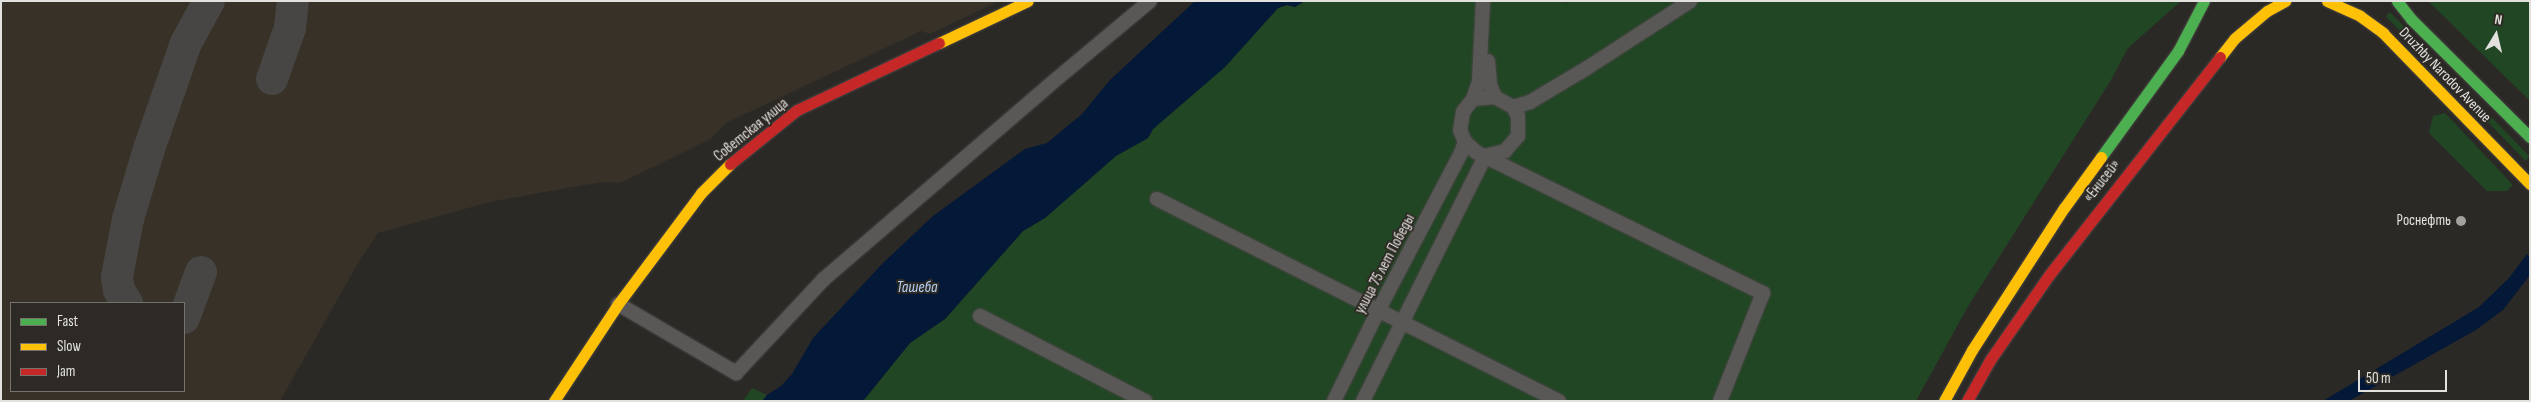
<!DOCTYPE html>
<meta charset="utf-8">
<style>
body{margin:0}
#map{position:relative;width:2531px;height:402px;overflow:hidden;background:#2b2926;font-family:"Sofia Sans Condensed",sans-serif}
div>[style]{position:absolute}
.built>*{inset:0;background:#373127}
.green>*{inset:0;background:#214624;transform-origin:0 0}
.water>*{inset:0;background:#041837}
.taxiway>*{height:32px;margin:-16px;padding:0 16px;transform-origin:16px;border-radius:16px;background:#484644}
.roads{filter:drop-shadow(0 0 1px #494745) drop-shadow(0 0 1px #494745)}
.street>*{height:14px;margin:-7px;padding:0 7px;transform-origin:7px;border-radius:7px;background:#5a5856}
.fast>*{height:11px;margin:-5.5px;padding:0 5.5px;transform-origin:5.5px;border-radius:5.5px;background:#4caf50}
.slow>*{height:11px;margin:-5.5px;padding:0 5.5px;transform-origin:5.5px;border-radius:5.5px;background:#ffc107}
.jam>*{height:11px;margin:-5.5px;padding:0 5.5px;transform-origin:5.5px;border-radius:5.5px;background:#c62828}
.dots>*{width:14px;height:14px;translate:-50% -50%;box-sizing:border-box;border:2px solid #2d2924;border-radius:50%}
span{translate:-50% -50%;white-space:nowrap;text-align:center;line-height:1.15;-webkit-text-stroke:4px #2d2924;paint-order:stroke}
.street-label{font-size:15px;color:#e3e1dd}
.poi-label{font-size:15px;color:#e3e1dd}
.right{translate:-100% -50%;text-align:right}
.water-label{font-size:16px;color:#b3d1f8;font-style:italic}
.frame{position:absolute;inset:0;border:2px solid #e3e1dd;pointer-events:none}
.legend{position:absolute;left:10px;top:302px;width:175px;height:90px;box-sizing:border-box;background:#2d2924;border:1px solid #76736e;margin:0;padding:6px 9px;list-style:none;font-size:15px;color:#e3e1dd}
.legend li{display:flex;align-items:center;gap:10px;height:25px}
.legend b{width:25px;border:1px solid #76736e}
.north{position:absolute;left:2471px;top:10px;width:50px;height:50px;-webkit-text-stroke:4px #2d2924;paint-order:stroke;rotate:9deg;font-size:14px;font-weight:700;line-height:20px;text-align:center;color:#e3e1dd}
.north::after{content:'';display:block;margin:auto;width:18px;height:22px;background:#e3e1dd;clip-path:polygon(50% 0,100% 100%,50% 72%,0 100%)}
.scale{position:absolute;left:2358px;top:370px;width:89px;height:22px;box-sizing:border-box;border:2px solid #e3e1dd;border-top:0;padding-left:6px;font-size:15px;line-height:18px;white-space:nowrap;color:#e3e1dd;-webkit-text-stroke:4px #2d2924;paint-order:stroke}
</style>
<div id="map">
<div class="built">
<i style="clip-path:polygon(evenodd,1px 1px,999px 1px,930px 34px,921px 31px,726px 123px,711px 139px,620px 183px,603px 182px,572px 187px,490px 202px,378px 233px,357px 265px,280px 401px,1px 401px,1px 1px,11px 303px,184px 303px,184px 391px,11px 391px,11px 303px)"></i>
</div>
<div class="green">
<i style="clip-path:polygon(1305px 1px,1563px 1px,1565px 3px,1571px 1px,2181px 1px,2128px 48px,2111px 80px,1967px 308px,1916px 401px,863px 401px,910px 343px,945px 319px,1023px 231px,1045px 218px,1116px 156px,1148px 138px,1153px 129px,1225px 67px,1278px 8px,1287px 5px,1295px 7px)"></i>
<i style="clip-path:polygon(2428px 1px,2530px 1px,2530px 101px)"></i>
<i style="left:2390px;top:12px;width:201px;height:6px;rotate:46deg"></i>
<i style="clip-path:polygon(2445px 113px,2513px 185px,2507px 191px,2487px 191px,2429px 133px,2433px 116px)"></i>
<i style="clip-path:polygon(752px 388px,767px 395px,762px 401px,743px 401px)"></i>
</div>
<div class="water">
<i style="clip-path:polygon(1195px 1px,1305px 1px,1295px 7px,1287px 5px,1278px 8px,1225px 67px,1153px 129px,1148px 138px,1116px 156px,1045px 218px,1023px 231px,945px 319px,910px 343px,863px 401px,762px 401px,767px 395px,781px 386px,792px 374px,813px 338px,883px 263px,933px 216px,1025px 149px,1047px 143px,1082px 114px,1110px 80px)"></i>
<i style="clip-path:polygon(2527px 254px,2530px 257px,2530px 275px,2503px 310px,2476px 330px,2349px 401px,2323px 401px,2479px 307px,2509px 278px)"></i>
</div>
<div class="taxiway">
<i style="left:272px;top:79px;width:54px;rotate:-70.6deg"></i>
<i style="left:290px;top:28px;width:27px;rotate:-84deg"></i>
<i style="left:127px;top:303px;width:15px;rotate:-122deg"></i>
<i style="left:119px;top:290px;width:13px;rotate:-99deg"></i>
<i style="left:117px;top:277px;width:59px;rotate:-79.3deg"></i>
<i style="left:128px;top:219px;width:73px;rotate:-73.3deg"></i>
<i style="left:149px;top:149px;width:112px;rotate:-70.8deg"></i>
<i style="left:186px;top:43px;width:48px;rotate:-61.3deg"></i>
<i style="left:184px;top:318px;width:49px;rotate:-69.7deg"></i>
</div>
<div class="roads">
<div class="street">
<i style="left:1488px;top:61px;width:24px;rotate:85deg"></i>
<i style="left:1490px;top:85px;width:13px;rotate:67deg"></i>
<i style="left:1473px;top:99px;width:18px;rotate:-71deg"></i>
<i style="left:1479px;top:82px;width:81px;rotate:-87.2deg"></i>
<i style="left:1513px;top:107px;width:18px;rotate:-16deg"></i>
<i style="left:1530px;top:102px;width:66px;rotate:-30.8deg"></i>
<i style="left:1587px;top:68px;width:123px;rotate:-33deg"></i>
<i style="left:1485px;top:156px;width:21px;rotate:-14deg"></i>
<i style="left:1505px;top:151px;width:20px;rotate:-49deg"></i>
<i style="left:1518px;top:136px;width:20px;rotate:-90deg"></i>
<i style="left:1518px;top:116px;width:10px;rotate:-119deg"></i>
<i style="left:1513px;top:107px;width:21px;rotate:-151deg"></i>
<i style="left:1495px;top:97px;width:22px;rotate:175deg"></i>
<i style="left:1473px;top:99px;width:16px;rotate:128deg"></i>
<i style="left:1463px;top:112px;width:18px;rotate:99deg"></i>
<i style="left:1460px;top:130px;width:13px;rotate:67deg"></i>
<i style="left:1465px;top:142px;width:15px;rotate:42deg"></i>
<i style="left:1476px;top:152px;width:320px;rotate:26.2deg"></i>
<i style="left:1763px;top:293px;width:116px;rotate:111.7deg"></i>
<i style="left:1157px;top:199px;width:450px;rotate:26.7deg"></i>
<i style="left:618px;top:304px;width:137px;rotate:30.3deg"></i>
<i style="left:736px;top:373px;width:129px;rotate:-46.9deg"></i>
<i style="left:824px;top:279px;width:294px;rotate:-40.7deg"></i>
<i style="left:1047px;top:87px;width:134px;rotate:-39.9deg"></i>
<i style="left:980px;top:316px;width:186px;rotate:27.3deg"></i>
<i style="left:1334px;top:401px;width:100px;rotate:-63.9deg"></i>
<i style="left:1378px;top:311px;width:178px;rotate:-62.3deg"></i>
<i style="left:1461px;top:153px;width:12px;rotate:-70deg"></i>
<i style="left:1363px;top:401px;width:274px;rotate:-63.5deg"></i>
</div>
<div class="fast">
<i style="left:2397px;top:1px;width:23px;rotate:52deg"></i>
<i style="left:2411px;top:19px;width:168px;rotate:44.8deg"></i>
<i style="left:2101px;top:157px;width:131px;rotate:-54deg"></i>
<i style="left:2178px;top:51px;width:56px;rotate:-62.5deg"></i>
</div>
<div class="slow">
<i style="left:2327px;top:1px;width:36px;rotate:24deg"></i>
<i style="left:2360px;top:16px;width:29px;rotate:36deg"></i>
<i style="left:2383px;top:33px;width:211px;rotate:45.8deg"></i>
<i style="left:939px;top:43px;width:98px;rotate:-25.3deg"></i>
<i style="left:2220px;top:57px;width:24px;rotate:-52deg"></i>
<i style="left:2235px;top:38px;width:42px;rotate:-40.2deg"></i>
<i style="left:2267px;top:11px;width:21px;rotate:-29deg"></i>
<i style="left:554px;top:401px;width:116px;rotate:-56.6deg"></i>
<i style="left:618px;top:304px;width:139px;rotate:-53.2deg"></i>
<i style="left:701px;top:193px;width:41px;rotate:-45deg"></i>
<i style="left:1944px;top:401px;width:58px;rotate:-61.2deg"></i>
<i style="left:1972px;top:350px;width:169px;rotate:-57.1deg"></i>
<i style="left:2064px;top:208px;width:63px;rotate:-54deg"></i>
</div>
<div class="jam">
<i style="left:730px;top:164px;width:86px;rotate:-38.9deg"></i>
<i style="left:797px;top:110px;width:157px;rotate:-25.3deg"></i>
<i style="left:1967px;top:401px;width:47px;rotate:-60.7deg"></i>
<i style="left:1990px;top:360px;width:103px;rotate:-55.2deg"></i>
<i style="left:2049px;top:275px;width:277px;rotate:-51.9deg"></i>
</div>
</div>
<div class="dots">
<i style="left:2461px;top:221px;background:#a3a19d"></i>
</div>
<div class="street-label">
<span style="left:2445px;top:75px;rotate:46deg">Druzhby Narodov Avenue</span>
<span style="left:751px;top:130px;rotate:-39deg">Советская улица</span>
<span style="left:2102px;top:181px;rotate:-52deg">«Енисей»</span>
<span style="left:1385px;top:264px;rotate:-62deg">улица 75 лет Победы</span>
</div>
<div class="poi-label">
<span class="right" style="left:2451px;top:221px">Роснефть</span>
</div>
<div class="water-label">
<span style="left:917px;top:288px">Ташеба</span>
</div>
<div class="frame"></div>
<ul class="legend">
<li><b style="height:6px;background:#4caf50"></b>Fast</li>
<li><b style="height:6px;background:#ffc107"></b>Slow</li>
<li><b style="height:6px;background:#c62828"></b>Jam</li>
</ul>
<div class="north">N</div>
<div class="scale">50 m</div>
</div>
